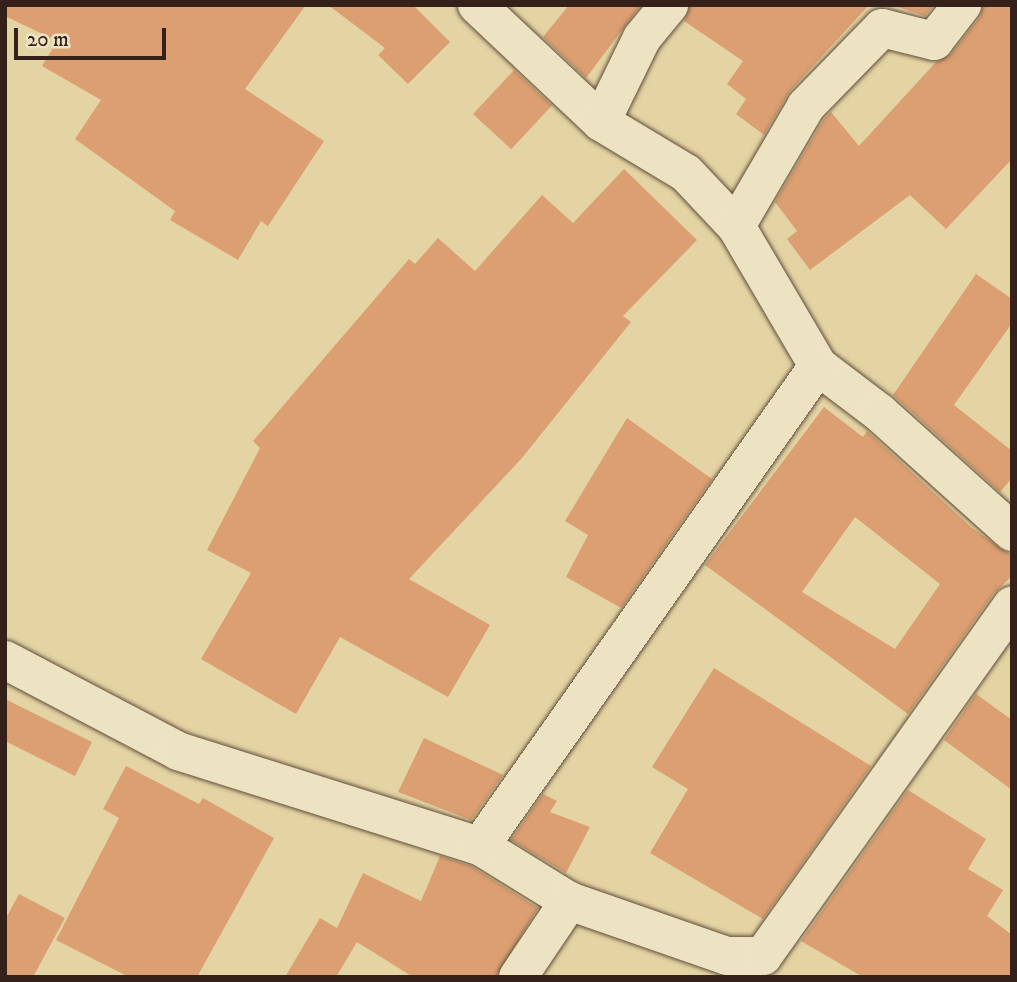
<!DOCTYPE html>
<style>
body{margin:0}
#map{position:relative;width:1017px;height:982px;overflow:hidden;background:#e4d4a3;font-family:"IM FELL DW Pica",serif}
div>[style]{position:absolute}
.building>*{inset:0;background:#db9f72;transform-origin:0 0}
.roads{filter:drop-shadow(0 0 2px #614e3c) drop-shadow(0 0 2px #614e3c)}
.street>*{height:38px;margin:-19px;padding:0 19px;transform-origin:19px;border-radius:19px;background:#ede3c3}
span{translate:-50% -50%;white-space:nowrap;text-align:center;line-height:1.15;-webkit-text-stroke:5px #ede3c3;paint-order:stroke}
.frame{position:absolute;inset:0;border:7px solid #35211a;pointer-events:none}
.scale{position:absolute;left:14px;top:28px;width:152px;height:32px;box-sizing:border-box;border:4px solid #35211a;border-top:0;padding-left:9px;font-size:21px;line-height:24px;white-space:nowrap;color:#35211a;-webkit-text-stroke:5px #ede3c3;paint-order:stroke}
</style>
<div id="map">
<div class="building">
<i style="clip-path:polygon(5px 5px,306px 5px,245px 89px,324px 141px,268px 226px,261px 221px,238px 260px,170px 220px,175px 211px,75px 139px,101px 100px,42px 66px,57px 41px,5px 16px)"></i>
<i style="clip-path:polygon(328px 5px,413px 5px,450px 42px,408px 84px,378px 55px,385px 48px)"></i>
<i style="clip-path:polygon(569px 5px,641px 5px,586px 78px,543px 37px)"></i>
<i style="clip-path:polygon(690px 5px,869px 5px,790px 91px,764px 135px,736px 114px,746px 99px,727px 84px,743px 61px,684px 21px)"></i>
<i style="clip-path:polygon(892px 5px,934px 5px,925px 16px)"></i>
<i style="clip-path:polygon(983px 5px,1012px 5px,1012px 159px,946px 229px,910px 195px,810px 270px,787px 239px,797px 231px,775px 202px,824px 119px,831px 112px,859px 146px,936px 62px,951px 54px,979px 18px)"></i>
<i style="left:514px;top:70px;width:52px;height:60px;rotate:43deg"></i>
<i style="clip-path:polygon(624px 169px,697px 240px,623px 316px,631px 322px,522px 458px,409px 579px,490px 625px,448px 697px,340px 637px,296px 714px,201px 659px,251px 573px,207px 550px,260px 448px,253px 441px,409px 259px,415px 264px,438px 238px,475px 271px,542px 195px,573px 223px)"></i>
<i style="clip-path:polygon(976px 274px,1012px 299px,1012px 323px,954px 405px,1012px 451px,1012px 478px,1000px 492px,893px 395px)"></i>
<i style="clip-path:polygon(evenodd,824px 407px,863px 437px,867px 431px,972px 528px,1012px 556px,1012px 576px,994px 593px,908px 714px,705px 565px,824px 407px,855px 517px,940px 584px,895px 649px,802px 592px,855px 517px)"></i>
<i style="clip-path:polygon(627px 418px,712px 479px,621px 608px,566px 577px,588px 535px,565px 521px)"></i>
<i style="clip-path:polygon(714px 668px,871px 766px,763px 919px,650px 853px,688px 789px,652px 767px)"></i>
<i style="clip-path:polygon(976px 694px,1012px 720px,1012px 790px,944px 740px)"></i>
<i style="clip-path:polygon(5px 699px,92px 742px,75px 776px,5px 741px)"></i>
<i style="clip-path:polygon(424px 738px,503px 775px,471px 820px,398px 792px)"></i>
<i style="clip-path:polygon(126px 766px,199px 804px,203px 798px,274px 838px,197px 977px,129px 977px,56px 940px,119px 818px,103px 809px)"></i>
<i style="clip-path:polygon(908px 790px,986px 839px,968px 869px,1003px 890px,987px 916px,1012px 935px,1012px 977px,863px 977px,801px 941px)"></i>
<i style="clip-path:polygon(543px 794px,557px 801px,550px 812px,590px 827px,566px 873px,511px 840px)"></i>
<i style="clip-path:polygon(440px 856px,471px 866px,538px 908px,496px 977px,413px 977px,357px 942px,336px 977px,285px 977px,320px 918px,337px 928px,363px 873px,421px 901px)"></i>
<i style="clip-path:polygon(19px 894px,65px 918px,33px 977px,5px 977px,5px 920px)"></i>
</div>
<div class="roads">
<div class="street">
<i style="left:477px;top:5px;width:170px;rotate:43.3deg"></i>
<i style="left:601px;top:122px;width:99px;rotate:31deg"></i>
<i style="left:686px;top:173px;width:73px;rotate:46.7deg"></i>
<i style="left:736px;top:226px;width:162px;rotate:59.6deg"></i>
<i style="left:818px;top:366px;width:78px;rotate:37.2deg"></i>
<i style="left:880px;top:413px;width:178px;rotate:42deg"></i>
<i style="left:601px;top:122px;width:93px;rotate:-64deg"></i>
<i style="left:642px;top:38px;width:43px;rotate:-50.7deg"></i>
<i style="left:736px;top:226px;width:139px;rotate:-59.7deg"></i>
<i style="left:806px;top:106px;width:109px;rotate:-45.7deg"></i>
<i style="left:882px;top:28px;width:54px;rotate:14deg"></i>
<i style="left:934px;top:41px;width:46px;rotate:-52.1deg"></i>
<i style="left:5px;top:660px;width:195px;rotate:27.7deg"></i>
<i style="left:178px;top:751px;width:317px;rotate:17.5deg"></i>
<i style="left:480px;top:846px;width:105px;rotate:31.7deg"></i>
<i style="left:569px;top:901px;width:167px;rotate:19.2deg"></i>
<i style="left:727px;top:956px;width:36px"></i>
<i style="left:763px;top:956px;width:430px;rotate:-54.6deg"></i>
<i style="left:480px;top:846px;width:587px;rotate:-54.85deg"></i>
<i style="left:518px;top:977px;width:92px;rotate:-56.1deg"></i>
</div>
</div>
<div class="frame"></div>
<div class="scale">20 m</div>
</div>
